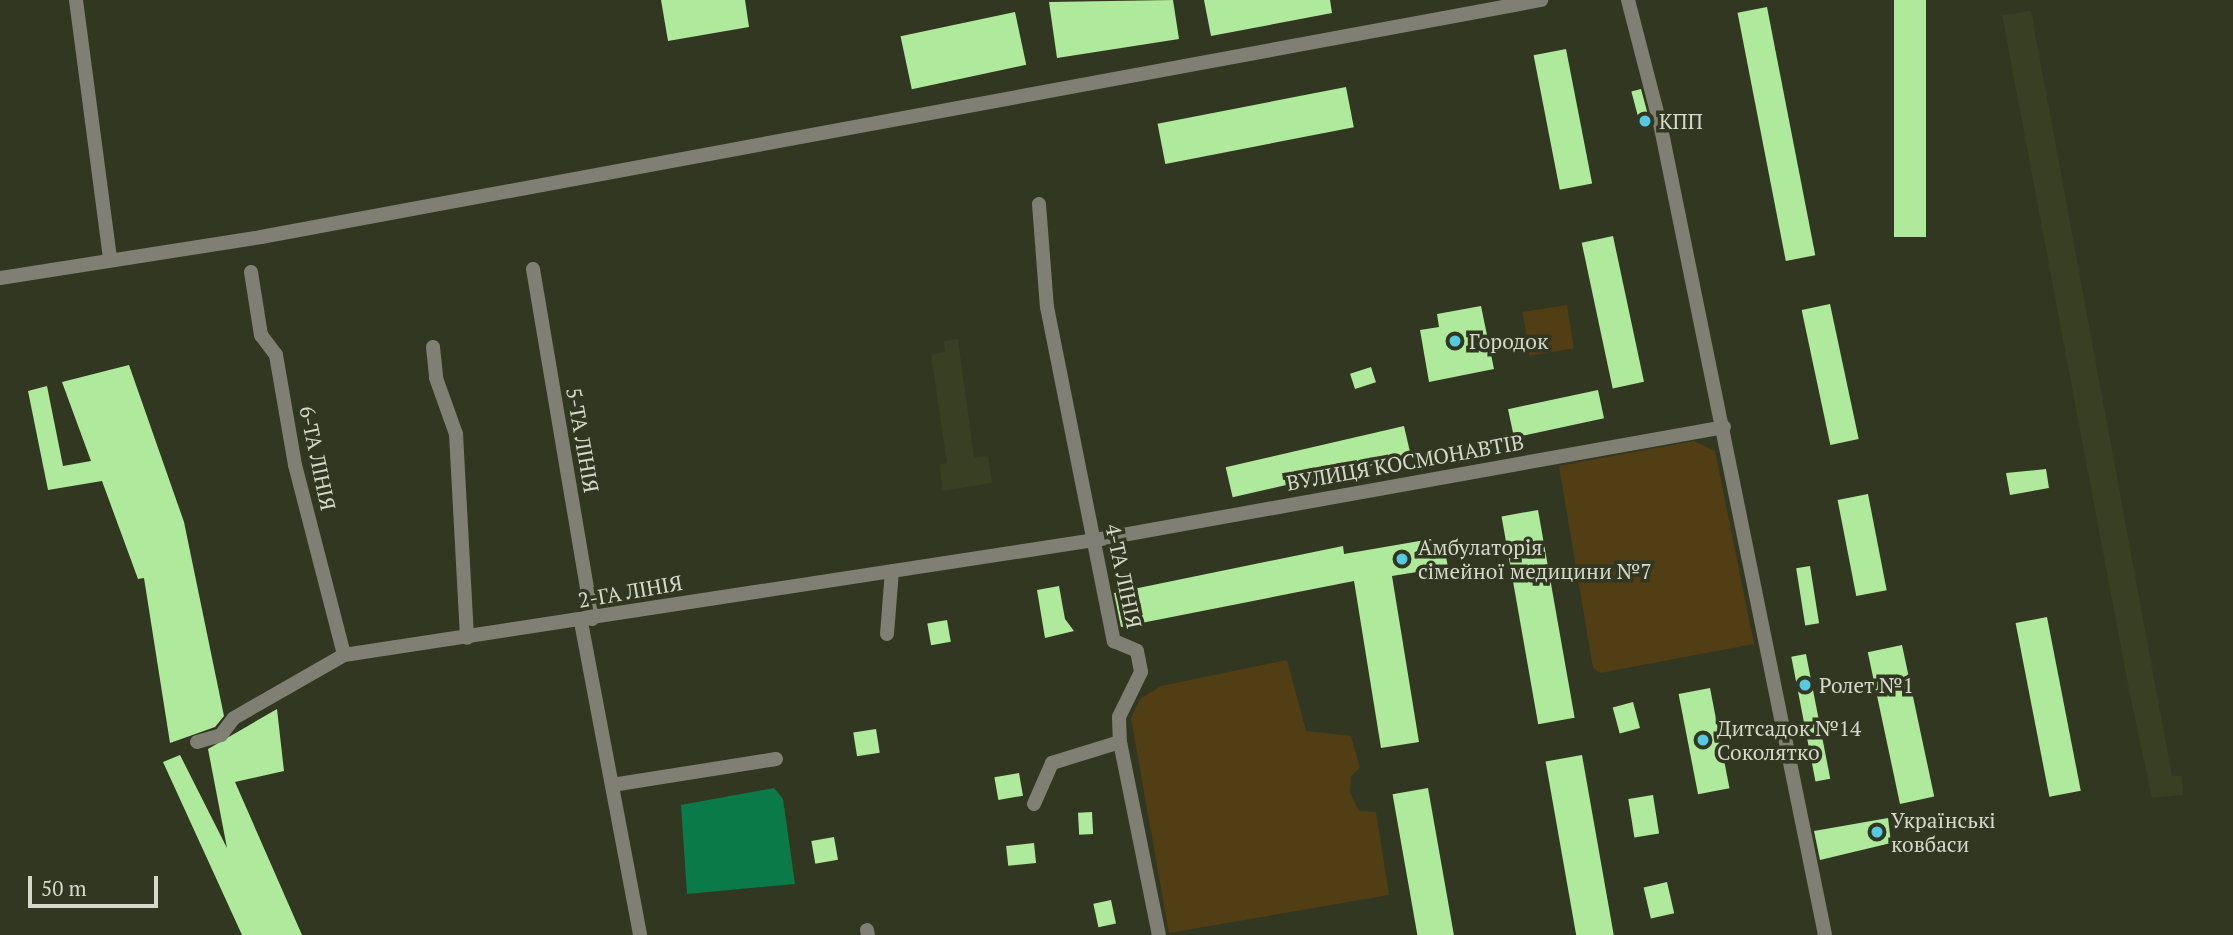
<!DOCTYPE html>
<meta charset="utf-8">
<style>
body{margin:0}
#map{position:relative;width:2233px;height:935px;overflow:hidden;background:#323721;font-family:"PT Serif",serif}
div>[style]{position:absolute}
.built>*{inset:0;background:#393f22}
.green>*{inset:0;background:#523e15;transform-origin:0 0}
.water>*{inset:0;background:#0b7a49}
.building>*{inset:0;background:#afe99b;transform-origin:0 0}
.minor>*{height:14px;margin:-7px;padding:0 7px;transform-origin:7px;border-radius:7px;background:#807f73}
.dots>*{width:19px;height:19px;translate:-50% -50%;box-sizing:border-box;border:4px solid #323721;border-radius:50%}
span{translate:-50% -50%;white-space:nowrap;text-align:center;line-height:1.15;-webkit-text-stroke:7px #323721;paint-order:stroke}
.poi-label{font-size:21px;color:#d5d9cb}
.left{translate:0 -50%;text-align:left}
.street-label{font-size:21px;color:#d5d9cb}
.scale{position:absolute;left:28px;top:876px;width:130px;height:32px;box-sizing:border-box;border:4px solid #d5d9cb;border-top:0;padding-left:9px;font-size:21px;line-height:24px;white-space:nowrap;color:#d5d9cb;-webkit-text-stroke:5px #323721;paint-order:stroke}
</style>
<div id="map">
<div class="built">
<i style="clip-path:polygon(2031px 11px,2172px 776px,2182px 776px,2183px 795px,2152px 798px,2130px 695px,2002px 15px)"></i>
<i style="clip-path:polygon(958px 339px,974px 458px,988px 456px,992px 483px,942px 491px,940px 464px,947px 463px,931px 355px,945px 352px,944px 341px)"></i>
</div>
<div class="green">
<i style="left:1567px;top:305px;width:44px;height:45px;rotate:81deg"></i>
<i style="clip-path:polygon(1694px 441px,1715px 451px,1754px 644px,1600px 673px,1593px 668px,1559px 466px)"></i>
<i style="clip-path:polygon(1287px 660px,1306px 731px,1351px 736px,1360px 768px,1351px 776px,1350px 793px,1359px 811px,1376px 812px,1389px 895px,1169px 933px,1131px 718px,1140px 699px,1161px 686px)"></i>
</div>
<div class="water">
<i style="clip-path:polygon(774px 788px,783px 799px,795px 884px,687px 894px,681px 805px)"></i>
</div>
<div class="building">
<i style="clip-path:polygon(661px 0,745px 0,749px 27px,668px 41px)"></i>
<i style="clip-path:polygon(1173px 0,1179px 39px,1057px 58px,1049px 2px)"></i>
<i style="clip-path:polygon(1204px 0,1330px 0,1332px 13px,1211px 36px)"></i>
<i style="left:1894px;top:0;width:32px;height:237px"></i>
<i style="left:1767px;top:7px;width:253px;height:30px;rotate:79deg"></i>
<i style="left:1015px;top:12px;width:54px;height:117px;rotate:78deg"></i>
<i style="left:1566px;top:49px;width:137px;height:33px;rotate:79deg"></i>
<i style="left:1346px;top:87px;width:41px;height:192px;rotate:79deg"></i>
<i style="left:1641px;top:89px;width:39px;height:10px;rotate:75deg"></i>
<i style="left:1613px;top:236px;width:149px;height:32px;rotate:78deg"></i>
<i style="left:1830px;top:304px;width:138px;height:29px;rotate:78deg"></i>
<i style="clip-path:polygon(1481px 306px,1494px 369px,1429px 382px,1420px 330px,1439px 327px,1437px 314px)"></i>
<i style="clip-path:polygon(129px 365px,184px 522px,224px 716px,215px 727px,170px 743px,144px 578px,138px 579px,102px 481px,48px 490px,28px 391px,47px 386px,63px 466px,91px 461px,62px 382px)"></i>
<i style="left:1371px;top:367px;width:16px;height:22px;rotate:72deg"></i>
<i style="left:1598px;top:390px;width:29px;height:92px;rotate:78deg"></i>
<i style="left:1404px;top:426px;width:31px;height:183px;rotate:77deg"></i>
<i style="clip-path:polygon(2046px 469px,2049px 488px,2010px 495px,2006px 473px)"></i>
<i style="left:1868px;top:494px;width:98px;height:31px;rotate:79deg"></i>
<i style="left:1538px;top:510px;width:211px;height:37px;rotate:80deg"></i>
<i style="clip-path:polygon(1431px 539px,1433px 547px,1444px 546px,1448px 567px,1392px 576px,1419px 742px,1381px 748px,1354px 581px,1121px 627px,1114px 593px,1343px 546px,1344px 554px)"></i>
<i style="left:1810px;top:566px;width:58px;height:14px;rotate:81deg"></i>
<i style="clip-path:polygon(1059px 586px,1065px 619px,1074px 631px,1045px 638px,1037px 590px)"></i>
<i style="left:2047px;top:617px;width:177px;height:32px;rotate:79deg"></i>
<i style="left:947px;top:620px;width:22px;height:20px;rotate:80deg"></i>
<i style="left:1902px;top:645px;width:155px;height:35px;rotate:78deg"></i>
<i style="left:1806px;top:654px;width:127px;height:15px;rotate:79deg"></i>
<i style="left:1710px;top:688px;width:102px;height:32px;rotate:79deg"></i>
<i style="left:1633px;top:702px;width:27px;height:21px;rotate:75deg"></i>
<i style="clip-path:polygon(277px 709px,284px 771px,235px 782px,302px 935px,242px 935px,163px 762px,180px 755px,227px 848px,208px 749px)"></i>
<i style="left:876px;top:729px;width:24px;height:23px;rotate:81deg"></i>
<i style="left:1582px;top:755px;width:183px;height:37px;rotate:80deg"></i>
<i style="left:1019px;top:773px;width:23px;height:25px;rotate:80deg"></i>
<i style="left:1428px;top:788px;width:149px;height:36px;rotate:80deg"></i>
<i style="left:1653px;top:795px;width:39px;height:25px;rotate:81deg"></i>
<i style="left:1092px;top:812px;width:22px;height:14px;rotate:87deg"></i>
<i style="clip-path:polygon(1888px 818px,1891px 843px,1820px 860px,1814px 831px)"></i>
<i style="left:834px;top:837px;width:23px;height:23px;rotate:80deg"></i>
<i style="left:1034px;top:843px;width:20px;height:28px;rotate:84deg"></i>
<i style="left:1667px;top:882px;width:32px;height:24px;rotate:77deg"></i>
<i style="left:1111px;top:900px;width:24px;height:18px;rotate:78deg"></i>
</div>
<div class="minor">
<i style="left:76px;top:0;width:262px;rotate:82.5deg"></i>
<i style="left:1628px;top:0;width:132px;rotate:75.5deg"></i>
<i style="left:1661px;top:128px;width:823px;rotate:78.51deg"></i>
<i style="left:1039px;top:204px;width:103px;rotate:85.6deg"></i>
<i style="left:1047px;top:307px;width:341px;rotate:78.7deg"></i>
<i style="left:1114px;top:641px;width:25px;rotate:23deg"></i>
<i style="left:1137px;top:651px;width:21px;rotate:79deg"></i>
<i style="left:1141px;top:672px;width:50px;rotate:116.1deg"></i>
<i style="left:1119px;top:717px;width:25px;rotate:88deg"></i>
<i style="left:1120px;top:742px;width:197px;rotate:78.6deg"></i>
<i style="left:533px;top:269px;width:355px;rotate:80.4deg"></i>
<i style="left:251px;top:272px;width:64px;rotate:81deg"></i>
<i style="left:261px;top:335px;width:25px;rotate:53deg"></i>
<i style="left:276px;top:355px;width:112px;rotate:80.2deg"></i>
<i style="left:295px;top:465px;width:196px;rotate:75.5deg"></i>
<i style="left:0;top:278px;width:264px;rotate:-8.9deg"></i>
<i style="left:261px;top:237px;width:1302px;rotate:-10.49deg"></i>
<i style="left:433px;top:347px;width:31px;rotate:84deg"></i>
<i style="left:436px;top:378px;width:59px;rotate:70.3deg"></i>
<i style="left:456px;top:434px;width:204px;rotate:86.9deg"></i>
<i style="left:581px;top:622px;width:319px;rotate:79.3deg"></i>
<i style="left:887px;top:634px;width:63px;rotate:-85.5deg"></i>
<i style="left:197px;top:742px;width:25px;rotate:-16deg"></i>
<i style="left:221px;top:735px;width:21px;rotate:-53deg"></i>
<i style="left:234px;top:718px;width:127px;rotate:-29.8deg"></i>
<i style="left:344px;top:655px;width:760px;rotate:-8.71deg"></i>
<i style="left:1095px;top:540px;width:639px;rotate:-10.18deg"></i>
<i style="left:612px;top:785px;width:166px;rotate:-9deg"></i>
<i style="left:1034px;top:804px;width:45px;rotate:-66.3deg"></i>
<i style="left:1052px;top:763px;width:71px;rotate:-17.2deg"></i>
<i style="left:867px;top:930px;width:5px;rotate:79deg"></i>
</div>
<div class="dots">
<i style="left:1645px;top:121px;background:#55cae0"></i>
<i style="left:1455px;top:341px;background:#55cae0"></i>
<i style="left:1402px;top:559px;background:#55cae0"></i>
<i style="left:1805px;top:685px;background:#55cae0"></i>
<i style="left:1703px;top:740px;background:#55cae0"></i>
<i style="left:1877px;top:832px;background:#55cae0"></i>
</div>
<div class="poi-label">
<span class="left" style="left:1659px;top:121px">КПП</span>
<span class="left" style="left:1469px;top:341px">Городок</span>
<span class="left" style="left:1418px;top:559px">Амбулаторія<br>сімейної медицини №7</span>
<span class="left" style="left:1819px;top:685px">Ролет №1</span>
<span class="left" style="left:1717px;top:740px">Дитсадок №14<br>Соколятко</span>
<span class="left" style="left:1891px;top:832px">Українські<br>ковбаси</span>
</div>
<div class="street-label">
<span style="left:583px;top:440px;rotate:80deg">5-ТА ЛІНІЯ</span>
<span style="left:318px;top:458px;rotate:78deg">6-ТА ЛІНІЯ</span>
<span style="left:1405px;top:462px;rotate:-10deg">ВУЛИЦЯ КОСМОНАВТІВ</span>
<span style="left:1124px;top:576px;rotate:78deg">4-ТА ЛІНІЯ</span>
<span style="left:630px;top:591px;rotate:-10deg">2-ГА ЛІНІЯ</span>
</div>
<div class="scale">50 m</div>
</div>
